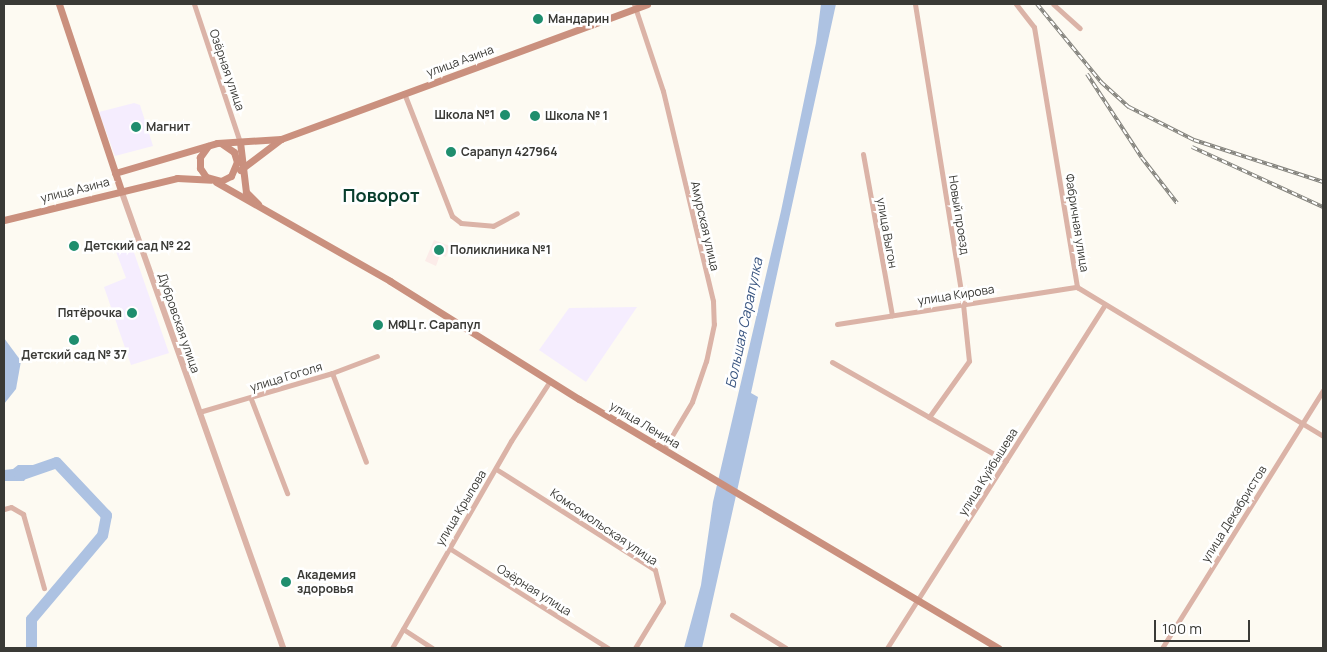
<!DOCTYPE html>
<meta charset="utf-8">
<style>
body{margin:0}
#map{position:relative;width:1327px;height:652px;overflow:hidden;background:#fdfaf2;font-family:Manrope,sans-serif}
div>[style]{position:absolute}
.commercial>*{inset:0;background:#f5edfe}
.medical>*{inset:0;background:#fcece9}
.water>*{inset:0;background:#adc2e2}
.river>*{height:11px;margin:-5.5px;padding:0 5.5px;transform-origin:5.5px;border-radius:5.5px;background:#adc2e2}
.minor>*{height:5px;margin:-2.5px;padding:0 2.5px;transform-origin:2.5px;border-radius:2.5px;background:#dbb3a7}
.tertiary>*{height:6px;margin:-3px;padding:0 3px;transform-origin:3px;border-radius:3px;background:#dbb3a7}
.secondary>*{height:7px;margin:-3.5px;padding:0 3.5px;transform-origin:3.5px;border-radius:3.5px;background:#ca907e}
.rail>*{height:4px;margin-top:-2px;transform-origin:0;background:repeating-linear-gradient(90deg,#fff 0 5.5px,#84837d 0 11px);box-sizing:border-box;border-block:1px solid #84837d}
.dots>*{width:14px;height:14px;translate:-50% -50%;box-sizing:border-box;border:2px solid #fff;border-radius:50%}
span{translate:-50% -50%;white-space:nowrap;text-align:center;line-height:1.15;-webkit-text-stroke:5px #fff;paint-order:stroke}
.poi-label{font-size:12px;color:#3a3a36;font-weight:700}
.left{translate:0 -50%;text-align:left}
.right{translate:-100% -50%;text-align:right}
.street-label{font-size:12px;color:#3a3a36}
.water-label{font-size:14px;color:#37537f;font-style:italic}
.district-label{font-size:18px;color:#093e2e;font-weight:700}
.frame{position:absolute;inset:0;border:5px solid #3a3a36;pointer-events:none}
.scale{position:absolute;left:1154px;top:620px;width:96px;height:22px;box-sizing:border-box;border:2px solid #3a3a36;border-top:0;padding-left:6px;font-size:15px;line-height:18px;white-space:nowrap;color:#3a3a36;-webkit-text-stroke:4px #fff;paint-order:stroke}
</style>
<div id="map">
<div class="commercial">
<i style="clip-path:polygon(134px 103px,140px 105px,153px 146px,115px 156px,99px 112px)"></i>
<i style="clip-path:polygon(130px 241px,169px 353px,131px 365px,104px 287px,126px 278px,115px 249px)"></i>
<i style="clip-path:polygon(637px 307px,586px 382px,539px 350px,569px 308px)"></i>
</div>
<div class="medical">
<i style="clip-path:polygon(434px 240px,450px 246px,446px 257px,440px 255px,436px 266px,425px 261px)"></i>
</div>
<div class="water">
<i style="clip-path:polygon(821px 4px,836px 4px,751px 393px,758px 397px,702px 648px,684px 648px,701px 585px,713px 502px,781px 211px,816px 43px)"></i>
<i style="clip-path:polygon(4px 338px,21px 361px,16px 389px,4px 404px)"></i>
<i style="clip-path:polygon(18px 465px,35px 465px,24px 481px,4px 479px,4px 470px,13px 469px)"></i>
</div>
<div class="river">
<i style="left:4px;top:475px;width:15px"></i>
<i style="left:19px;top:475px;width:39px;rotate:-19deg"></i>
<i style="left:56px;top:462px;width:73px;rotate:46.7deg"></i>
<i style="left:106px;top:515px;width:20px;rotate:101deg"></i>
<i style="left:102px;top:535px;width:110px;rotate:130.2deg"></i>
<i style="left:31px;top:619px;width:29px;rotate:90deg"></i>
</div>
<div class="minor">
<i style="left:194px;top:4px;width:145px;rotate:71.6deg"></i>
<i style="left:634px;top:4px;width:92px;rotate:71.6deg"></i>
<i style="left:663px;top:91px;width:216px;rotate:76.6deg"></i>
<i style="left:713px;top:301px;width:23px;rotate:88deg"></i>
<i style="left:714px;top:324px;width:38px;rotate:102deg"></i>
<i style="left:706px;top:361px;width:43px;rotate:108.9deg"></i>
<i style="left:692px;top:402px;width:55px;rotate:120.8deg"></i>
<i style="left:915px;top:4px;width:304px;rotate:80.9deg"></i>
<i style="left:963px;top:304px;width:57px;rotate:84deg"></i>
<i style="left:969px;top:361px;width:69px;rotate:125.5deg"></i>
<i style="left:1016px;top:4px;width:29px;rotate:52deg"></i>
<i style="left:1034px;top:27px;width:264px;rotate:80.6deg"></i>
<i style="left:1077px;top:287px;width:288px;rotate:31.2deg"></i>
<i style="left:1053px;top:4px;width:36px;rotate:42deg"></i>
<i style="left:404px;top:93px;width:132px;rotate:68.7deg"></i>
<i style="left:452px;top:216px;width:11px;rotate:38deg"></i>
<i style="left:461px;top:223px;width:32px;rotate:5deg"></i>
<i style="left:493px;top:226px;width:27px;rotate:-28deg"></i>
<i style="left:863px;top:154px;width:164px;rotate:79.8deg"></i>
<i style="left:837px;top:324px;width:243px;rotate:-8.8deg"></i>
<i style="left:832px;top:362px;width:200px;rotate:29.6deg"></i>
<i style="left:332px;top:373px;width:95px;rotate:69.1deg"></i>
<i style="left:251px;top:399px;width:101px;rotate:69deg"></i>
<i style="left:199px;top:412px;width:139px;rotate:-16.3deg"></i>
<i style="left:332px;top:373px;width:48px;rotate:-20.7deg"></i>
<i style="left:496px;top:469px;width:188px;rotate:32.4deg"></i>
<i style="left:655px;top:570px;width:33px;rotate:76deg"></i>
<i style="left:663px;top:602px;width:54px;rotate:121.3deg"></i>
<i style="left:4px;top:509px;width:7px;rotate:-16deg"></i>
<i style="left:11px;top:507px;width:14px;rotate:30deg"></i>
<i style="left:23px;top:514px;width:77px;rotate:74.2deg"></i>
<i style="left:449px;top:548px;width:188px;rotate:32.2deg"></i>
<i style="left:732px;top:615px;width:63px;rotate:31.4deg"></i>
<i style="left:403px;top:629px;width:35px;rotate:33deg"></i>
<i style="left:392px;top:648px;width:239px;rotate:-60.1deg"></i>
<i style="left:511px;top:441px;width:72px;rotate:-57deg"></i>
<i style="left:887px;top:648px;width:406px;rotate:-57.6deg"></i>
<i style="left:1162px;top:648px;width:304px;rotate:-58deg"></i>
</div>
<div class="tertiary">
<i style="left:121px;top:190px;width:486px;rotate:70.5deg"></i>
</div>
<div class="secondary">
<i style="left:59px;top:4px;width:196px;rotate:71.6deg"></i>
<i style="left:240px;top:142px;width:50px;rotate:83.2deg"></i>
<i style="left:246px;top:192px;width:17px;rotate:45deg"></i>
<i style="left:208px;top:146px;width:14px;rotate:126deg"></i>
<i style="left:200px;top:157px;width:11px;rotate:90deg"></i>
<i style="left:200px;top:168px;width:11px;rotate:56deg"></i>
<i style="left:206px;top:177px;width:16px;rotate:15deg"></i>
<i style="left:221px;top:181px;width:11px;rotate:-27deg"></i>
<i style="left:231px;top:176px;width:15px;rotate:-67deg"></i>
<i style="left:237px;top:162px;width:10px;rotate:-107deg"></i>
<i style="left:234px;top:152px;width:14px;rotate:-146deg"></i>
<i style="left:240px;top:170px;width:51px;rotate:-37.1deg"></i>
<i style="left:115px;top:173px;width:106px;rotate:-16.4deg"></i>
<i style="left:217px;top:143px;width:64px;rotate:-3.6deg"></i>
<i style="left:281px;top:139px;width:390px;rotate:-20.2deg"></i>
<i style="left:216px;top:182px;width:200px;rotate:29.6deg"></i>
<i style="left:390px;top:281px;width:223px;rotate:32deg"></i>
<i style="left:579px;top:399px;width:488px;rotate:30.7deg"></i>
<i style="left:4px;top:220px;width:178px;rotate:-13.6deg"></i>
<i style="left:177px;top:178px;width:34px;rotate:3deg"></i>
</div>
<div class="rail">
<i style="left:1037px;top:4px;width:101px;rotate:50.6deg"></i>
<i style="left:1101px;top:82px;width:38px;rotate:42deg"></i>
<i style="left:1129px;top:107px;width:73px;rotate:26.9deg"></i>
<i style="left:1194px;top:140px;width:136px;rotate:18deg"></i>
<i style="left:1087px;top:74px;width:100px;rotate:56.8deg"></i>
<i style="left:1142px;top:158px;width:57px;rotate:52.1deg"></i>
<i style="left:1192px;top:147px;width:144px;rotate:24.6deg"></i>
</div>
<div class="dots">
<i style="left:538px;top:19px;background:#1f8e6e"></i>
<i style="left:505px;top:115px;background:#1f8e6e"></i>
<i style="left:535px;top:116px;background:#1f8e6e"></i>
<i style="left:136px;top:127px;background:#1f8e6e"></i>
<i style="left:451px;top:152px;background:#1f8e6e"></i>
<i style="left:74px;top:246px;background:#1f8e6e"></i>
<i style="left:439px;top:250px;background:#1f8e6e"></i>
<i style="left:132px;top:313px;background:#1f8e6e"></i>
<i style="left:378px;top:325px;background:#1f8e6e"></i>
<i style="left:74px;top:340px;background:#1f8e6e"></i>
<i style="left:286px;top:582px;background:#1f8e6e"></i>
</div>
<div class="poi-label">
<span class="left" style="left:548px;top:19px">Мандарин</span>
<span class="right" style="left:495px;top:115px">Школа №1</span>
<span class="left" style="left:545px;top:116px">Школа № 1</span>
<span class="left" style="left:146px;top:127px">Магнит</span>
<span class="left" style="left:461px;top:152px">Сарапул 427964</span>
<span class="left" style="left:84px;top:246px">Детский сад № 22</span>
<span class="left" style="left:450px;top:250px">Поликлиника №1</span>
<span class="right" style="left:122px;top:313px">Пятёрочка</span>
<span class="left" style="left:388px;top:325px">МФЦ г. Сарапул</span>
<span style="left:74px;top:355px">Детский сад № 37</span>
<span class="left" style="left:297px;top:582px">Академия<br>здоровья</span>
</div>
<div class="street-label">
<span style="left:460px;top:61px;rotate:-20deg">улица Азина</span>
<span style="left:227px;top:70px;rotate:71deg">Озёрная улица</span>
<span style="left:75px;top:190px;rotate:-14deg">улица Азина</span>
<span style="left:959px;top:215px;rotate:81deg">Новый проезд</span>
<span style="left:1077px;top:223px;rotate:81deg">Фабричная улица</span>
<span style="left:705px;top:226px;rotate:77deg">Амурская улица</span>
<span style="left:887px;top:233px;rotate:80deg">улица Выгон</span>
<span style="left:956px;top:295px;rotate:-9deg">улица Кирова</span>
<span style="left:179px;top:323px;rotate:71deg">Дубровская улица</span>
<span style="left:286px;top:377px;rotate:-17deg">улица Гоголя</span>
<span style="left:645px;top:425px;rotate:31deg">улица Ленина</span>
<span style="left:988px;top:472px;rotate:-58deg">улица Куйбышева</span>
<span style="left:461px;top:508px;rotate:-59deg">улица Крылова</span>
<span style="left:1234px;top:514px;rotate:-58deg">улица Декабристов</span>
<span style="left:604px;top:527px;rotate:34deg">Комсомольская улица</span>
<span style="left:534px;top:590px;rotate:32deg">Озёрная улица</span>
</div>
<div class="water-label">
<span style="left:744px;top:323px;rotate:-78deg">Большая Сарапулка</span>
</div>
<div class="district-label">
<span style="left:381px;top:195px">Поворот</span>
</div>
<div class="frame"></div>
<div class="scale">100 m</div>
</div>
